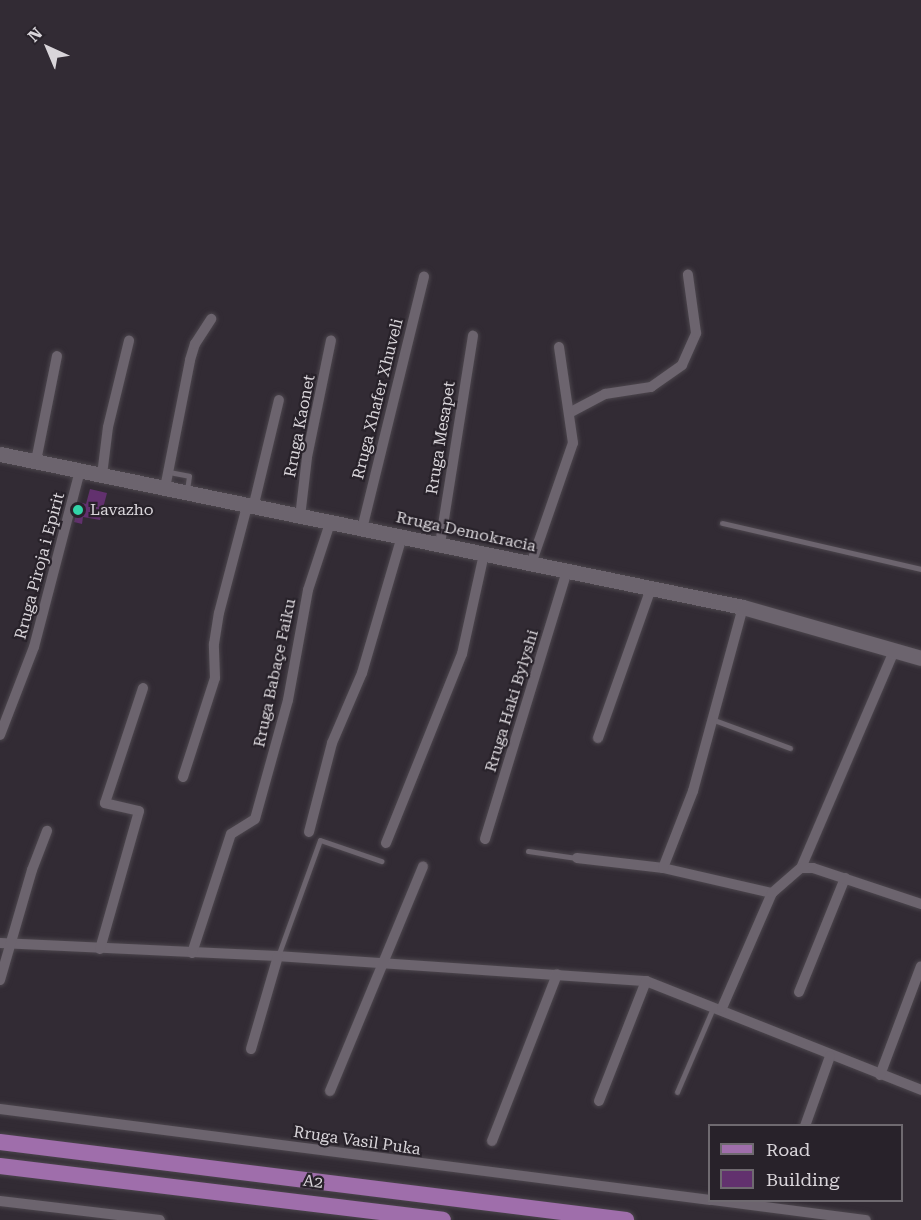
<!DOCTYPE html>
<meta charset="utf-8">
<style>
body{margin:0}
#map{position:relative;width:921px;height:1220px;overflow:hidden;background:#322b34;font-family:"Roboto Serif",serif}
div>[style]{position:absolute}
.building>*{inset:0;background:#62316e}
.roads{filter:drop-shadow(0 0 2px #4c464d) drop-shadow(0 0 2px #4c464d)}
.lane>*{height:5px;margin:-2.5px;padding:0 2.5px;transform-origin:2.5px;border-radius:2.5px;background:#6c646e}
.street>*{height:10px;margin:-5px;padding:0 5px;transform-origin:5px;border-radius:5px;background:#6c646e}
.secondary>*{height:15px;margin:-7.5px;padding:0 7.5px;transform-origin:7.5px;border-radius:7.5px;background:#6c646e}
.primary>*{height:16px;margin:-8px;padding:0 8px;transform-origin:8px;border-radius:8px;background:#9f6eab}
.dots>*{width:16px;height:16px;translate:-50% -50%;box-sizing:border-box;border:3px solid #28222a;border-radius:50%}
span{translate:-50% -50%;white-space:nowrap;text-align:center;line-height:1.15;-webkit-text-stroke:4.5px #28222a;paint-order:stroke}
.street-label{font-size:16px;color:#d9d5da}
.poi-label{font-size:16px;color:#d9d5da}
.left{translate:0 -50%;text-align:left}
.legend{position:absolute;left:708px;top:1124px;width:195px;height:78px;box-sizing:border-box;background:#28222a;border:2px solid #6f6a70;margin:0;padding:8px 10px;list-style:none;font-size:18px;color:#d9d5da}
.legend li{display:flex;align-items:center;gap:12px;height:30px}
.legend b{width:30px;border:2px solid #6f6a70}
.north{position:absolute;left:18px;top:18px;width:60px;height:60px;-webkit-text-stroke:4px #28222a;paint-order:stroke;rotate:316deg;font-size:16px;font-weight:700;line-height:24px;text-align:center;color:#d9d5da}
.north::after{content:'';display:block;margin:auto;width:21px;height:27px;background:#d9d5da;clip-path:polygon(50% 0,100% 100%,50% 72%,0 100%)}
</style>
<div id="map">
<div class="building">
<i style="clip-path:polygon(90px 489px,107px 493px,100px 520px,83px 517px,82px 524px,74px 522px,79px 502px,86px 504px)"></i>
</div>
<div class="roads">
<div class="lane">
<i style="left:169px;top:472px;width:20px;rotate:11deg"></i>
<i style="left:189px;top:476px;width:15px;rotate:98deg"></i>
<i style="left:722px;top:523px;width:204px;rotate:13deg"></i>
<i style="left:714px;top:720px;width:81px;rotate:20.2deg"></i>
<i style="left:528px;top:851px;width:49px;rotate:8.1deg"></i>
<i style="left:278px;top:956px;width:123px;rotate:-70.1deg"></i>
<i style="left:320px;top:840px;width:65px;rotate:19deg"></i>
<i style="left:677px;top:1092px;width:91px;rotate:-66.8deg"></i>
</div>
<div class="street">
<i style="left:569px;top:413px;width:41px;rotate:-27.8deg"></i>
<i style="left:605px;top:394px;width:47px;rotate:-8.7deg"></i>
<i style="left:651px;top:387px;width:38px;rotate:-35deg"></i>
<i style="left:682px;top:365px;width:35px;rotate:-66deg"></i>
<i style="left:696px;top:333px;width:59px;rotate:-97.9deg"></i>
<i style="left:36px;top:461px;width:107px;rotate:-78.7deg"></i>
<i style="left:102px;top:475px;width:48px;rotate:-82.9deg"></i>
<i style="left:108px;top:427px;width:89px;rotate:-76.3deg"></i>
<i style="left:165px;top:488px;width:130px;rotate:-78.9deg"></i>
<i style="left:190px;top:360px;width:17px;rotate:-73deg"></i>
<i style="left:195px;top:344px;width:30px;rotate:-57deg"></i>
<i style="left:253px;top:508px;width:111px;rotate:-76.5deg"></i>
<i style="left:300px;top:517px;width:60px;rotate:-83.3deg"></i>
<i style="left:307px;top:457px;width:119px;rotate:-78.4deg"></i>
<i style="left:362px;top:529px;width:260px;rotate:-76.2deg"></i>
<i style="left:440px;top:544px;width:211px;rotate:-81deg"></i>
<i style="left:531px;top:564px;width:128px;rotate:-70.9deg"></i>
<i style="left:573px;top:443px;width:97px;rotate:-98.3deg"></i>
<i style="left:0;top:735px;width:94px;rotate:-68.9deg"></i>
<i style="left:34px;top:647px;width:183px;rotate:-75.4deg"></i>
<i style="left:598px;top:738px;width:159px;rotate:-70.5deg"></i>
<i style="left:183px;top:777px;width:104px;rotate:-72.1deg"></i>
<i style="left:215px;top:678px;width:34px;rotate:-92deg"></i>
<i style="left:214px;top:644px;width:31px;rotate:-81deg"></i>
<i style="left:219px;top:613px;width:111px;rotate:-75.3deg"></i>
<i style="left:309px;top:832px;width:92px;rotate:-75.5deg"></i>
<i style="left:332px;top:743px;width:76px;rotate:-66.8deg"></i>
<i style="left:362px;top:673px;width:143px;rotate:-73.7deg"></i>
<i style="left:485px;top:839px;width:280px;rotate:-73deg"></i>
<i style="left:386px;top:843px;width:204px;rotate:-68.1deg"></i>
<i style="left:462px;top:654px;width:102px;rotate:-77.6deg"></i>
<i style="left:577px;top:858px;width:87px;rotate:6.6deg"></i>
<i style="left:663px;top:868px;width:112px;rotate:12.9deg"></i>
<i style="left:663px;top:868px;width:83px;rotate:-68.7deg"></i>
<i style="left:693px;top:791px;width:191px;rotate:-74.8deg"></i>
<i style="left:801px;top:868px;width:236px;rotate:-66.8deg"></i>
<i style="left:0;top:943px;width:278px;rotate:2.7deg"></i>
<i style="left:278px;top:956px;width:369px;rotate:3.9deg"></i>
<i style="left:646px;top:981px;width:296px;rotate:21.6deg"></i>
<i style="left:100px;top:949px;width:143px;rotate:-74.2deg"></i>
<i style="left:139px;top:811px;width:35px;rotate:-167deg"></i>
<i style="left:105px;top:803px;width:121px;rotate:-71.7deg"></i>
<i style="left:192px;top:953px;width:125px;rotate:-71.9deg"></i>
<i style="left:231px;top:834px;width:28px;rotate:-32deg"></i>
<i style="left:255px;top:819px;width:123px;rotate:-74.5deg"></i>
<i style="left:288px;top:700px;width:112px;rotate:-79.7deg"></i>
<i style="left:308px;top:590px;width:71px;rotate:-71.8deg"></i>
<i style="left:0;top:980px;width:115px;rotate:-73.8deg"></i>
<i style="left:32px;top:870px;width:42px;rotate:-69deg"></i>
<i style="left:799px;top:992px;width:123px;rotate:-68deg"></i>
<i style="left:722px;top:1008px;width:125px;rotate:-66.5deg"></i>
<i style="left:772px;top:893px;width:38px;rotate:-41deg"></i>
<i style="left:801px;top:868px;width:12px"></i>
<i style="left:813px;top:868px;width:114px;rotate:18.4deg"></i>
<i style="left:251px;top:1049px;width:97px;rotate:-73.8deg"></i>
<i style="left:880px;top:1075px;width:116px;rotate:-69.4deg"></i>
<i style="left:330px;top:1091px;width:243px;rotate:-67.5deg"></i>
<i style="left:599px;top:1101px;width:129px;rotate:-68.6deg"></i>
<i style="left:0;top:1109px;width:716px;rotate:7.3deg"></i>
<i style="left:805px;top:1126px;width:74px;rotate:-70.3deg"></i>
<i style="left:492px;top:1141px;width:179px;rotate:-68.7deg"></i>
<i style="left:712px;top:1200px;width:155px;rotate:7.4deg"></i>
<i style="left:0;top:1201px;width:161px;rotate:6.8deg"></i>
</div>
<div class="secondary">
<i style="left:0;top:454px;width:759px;rotate:11.64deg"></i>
<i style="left:743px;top:607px;width:185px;rotate:16deg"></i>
</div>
<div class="primary">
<i style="left:0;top:1142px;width:631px;rotate:7.1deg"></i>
<i style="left:0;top:1166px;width:446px;rotate:6.9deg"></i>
</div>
</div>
<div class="dots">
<i style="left:78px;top:510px;background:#32d4a8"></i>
</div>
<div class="street-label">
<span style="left:378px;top:399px;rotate:-76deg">Rruga Xhafer Xhuveli</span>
<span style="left:300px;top:426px;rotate:-79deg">Rruga Kaonet</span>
<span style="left:441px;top:438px;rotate:-81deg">Rruga Mesapet</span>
<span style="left:466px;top:532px;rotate:12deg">Rruga Demokracia</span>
<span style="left:40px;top:566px;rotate:-75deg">Rruga Piroja i Epirit</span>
<span style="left:275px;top:673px;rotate:-78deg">Rruga Babaçe Faiku</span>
<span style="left:512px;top:701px;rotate:-73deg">Rruga Haki Bylyshi</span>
<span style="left:357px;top:1141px;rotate:8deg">Rruga Vasil Puka</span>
<span style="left:313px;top:1182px;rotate:7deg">A2</span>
</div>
<div class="poi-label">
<span class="left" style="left:90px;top:510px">Lavazho</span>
</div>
<ul class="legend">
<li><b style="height:8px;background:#9f6eab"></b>Road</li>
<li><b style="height:16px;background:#62316e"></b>Building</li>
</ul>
<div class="north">N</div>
</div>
